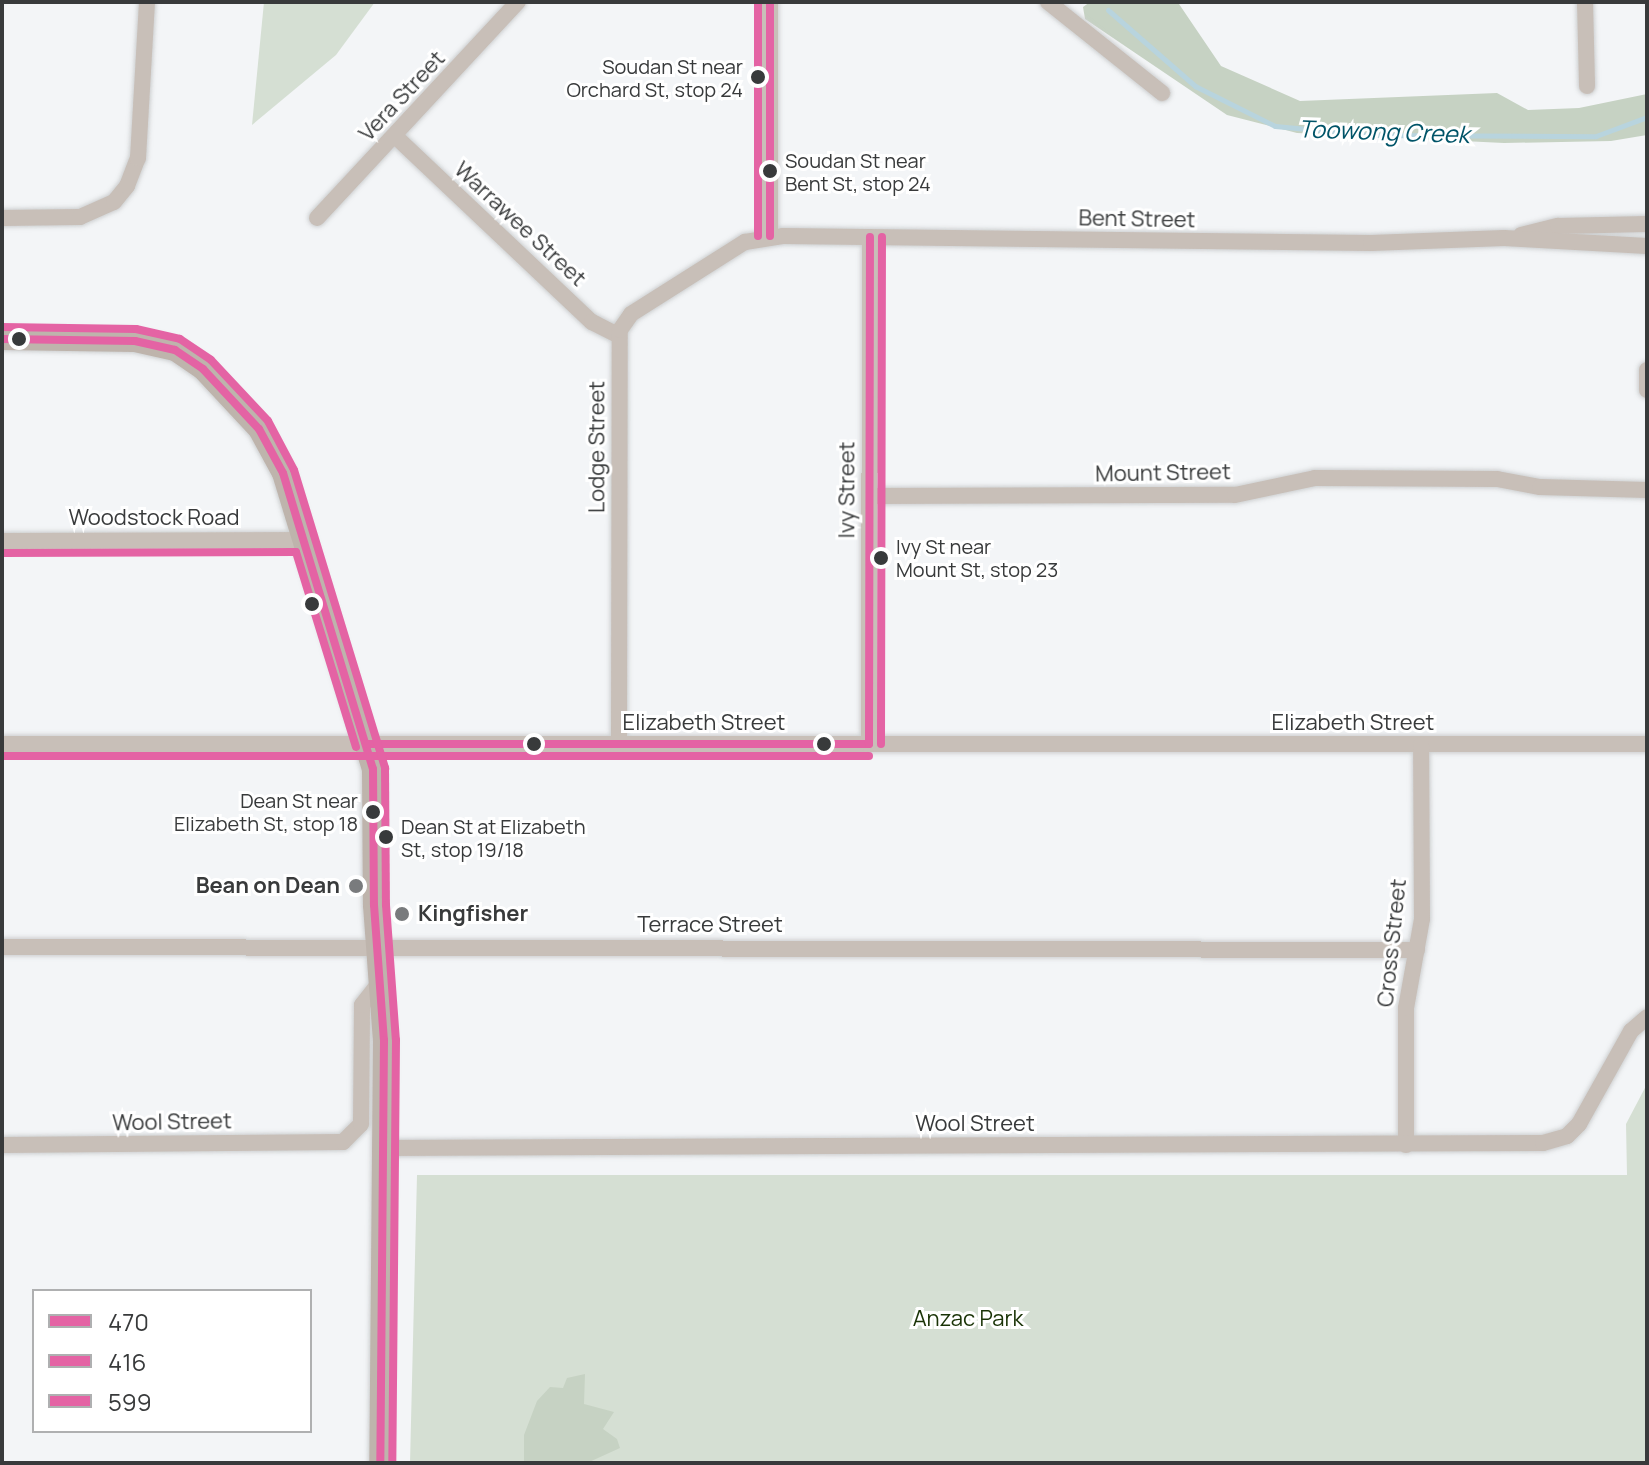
<!DOCTYPE html>
<style>
body{margin:0}
#map{position:relative;width:1649px;height:1465px;overflow:hidden;background:#f3f5f7;font-family:Manrope,sans-serif}
div>[style]{position:absolute}
.green>*{inset:0;background:#d5dfd3}
.forest>*{inset:0;background:#c6d2c3}
.stream>*{height:5px;margin:-2.5px;padding:0 2.5px;transform-origin:2.5px;border-radius:2.5px;background:#b8d4de}
.roads{filter:drop-shadow(0 0 2px #ced0d1) drop-shadow(0 0 2px #ced0d1)}
.street>*{height:16px;margin:-8px;padding:0 8px;transform-origin:8px;border-radius:8px;background:#c8bfb8}
.secondary>*{height:22px;margin:-11px;padding:0 11px;transform-origin:11px;border-radius:11px;background:#beb4ac}
.bus-1>*{height:8px;margin:-4px;padding:0 4px;transform-origin:4px;border-radius:4px;background:#e463a4}
.bus-2>*{height:8px;margin:-4px;padding:0 4px;transform-origin:4px;border-radius:4px;background:#e463a4}
.bus-3>*{height:8px;margin:-4px;padding:0 4px;transform-origin:4px;border-radius:4px;background:#e463a4}
.dots>*{width:22px;height:22px;translate:-50% -50%;box-sizing:border-box;border:4px solid #fff;border-radius:50%}
span{translate:-50% -50%;white-space:nowrap;text-align:center;line-height:1.15;-webkit-text-stroke:6px #fff;paint-order:stroke}
.bus-label{font-size:20px;color:#383a3b}
.right{translate:-100% -50%;text-align:right}
.left{translate:0 -50%;text-align:left}
.street-label{font-size:22px;color:#383a3b}
.poi-label{font-size:22px;color:#383a3b;font-weight:700}
.park-label{font-size:22px;color:#193306}
.water-label{font-size:24px;color:#005468;font-style:italic}
.frame{position:absolute;inset:0;border:4px solid #383a3b;pointer-events:none}
.legend{position:absolute;left:32px;top:1289px;width:280px;height:144px;box-sizing:border-box;background:#fff;border:2px solid #afb0b1;margin:0;padding:10px 14px;list-style:none;font-size:24px;color:#383a3b}
.legend li{display:flex;align-items:center;gap:16px;height:40px}
.legend b{width:40px;border:2px solid #afb0b1}
</style>
<div id="map">
<div class="green">
<i style="clip-path:polygon(264px 2px,375px 2px,336px 55px,252px 125px)"></i>
<i style="clip-path:polygon(1647px 1084px,1647px 1463px,410px 1463px,417px 1175px,1627px 1175px,1626px 1124px)"></i>
</div>
<div class="forest">
<i style="clip-path:polygon(1090px 2px,1179px 4px,1221px 66px,1300px 101px,1497px 93px,1528px 110px,1579px 108px,1647px 94px,1647px 135px,1611px 141px,1504px 143px,1297px 133px,1227px 115px,1085px 19px,1083px 7px)"></i>
<i style="clip-path:polygon(585px 1374px,584px 1404px,614px 1412px,603px 1429px,617px 1439px,620px 1448px,587px 1463px,524px 1463px,524px 1435px,537px 1401px,550px 1387px,563px 1388px,567px 1378px)"></i>
</div>
<div class="stream">
<i style="left:1108px;top:10px;width:116px;rotate:41.1deg"></i>
<i style="left:1195px;top:86px;width:89px;rotate:26.6deg"></i>
<i style="left:1275px;top:126px;width:97px;rotate:5.3deg"></i>
<i style="left:1372px;top:135px;width:224px;rotate:0.3deg"></i>
<i style="left:1596px;top:136px;width:54px;rotate:-20.4deg"></i>
</div>
<div class="roads">
<div class="street">
<i style="left:770px;top:2px;width:234px;rotate:90deg"></i>
<i style="left:1048px;top:2px;width:146px;rotate:38.6deg"></i>
<i style="left:1585px;top:2px;width:84px;rotate:88.6deg"></i>
<i style="left:395px;top:136px;width:271px;rotate:43.4deg"></i>
<i style="left:592px;top:322px;width:30px;rotate:27deg"></i>
<i style="left:2px;top:218px;width:78px;rotate:-0.7deg"></i>
<i style="left:80px;top:217px;width:37px;rotate:-24deg"></i>
<i style="left:114px;top:202px;width:21px;rotate:-51deg"></i>
<i style="left:127px;top:186px;width:30px;rotate:-69deg"></i>
<i style="left:138px;top:158px;width:156px;rotate:-86.7deg"></i>
<i style="left:317px;top:218px;width:295px;rotate:-47.1deg"></i>
<i style="left:1521px;top:235px;width:38px;rotate:-14deg"></i>
<i style="left:1558px;top:226px;width:89px;rotate:-1.3deg"></i>
<i style="left:1647px;top:370px;width:20px;rotate:90deg"></i>
<i style="left:869px;top:496px;width:366px;rotate:-0.2deg"></i>
<i style="left:1235px;top:495px;width:82px;rotate:-12deg"></i>
<i style="left:1315px;top:478px;width:182px;rotate:0.3deg"></i>
<i style="left:1497px;top:479px;width:44px;rotate:10.5deg"></i>
<i style="left:1540px;top:487px;width:107px;rotate:1.6deg"></i>
<i style="left:2px;top:541px;width:303px;rotate:-0.2deg"></i>
<i style="left:2px;top:744px;width:1645px"></i>
<i style="left:869px;top:744px;width:507px;rotate:-89.89deg"></i>
<i style="left:619px;top:745px;width:415px;rotate:-89.9deg"></i>
<i style="left:620px;top:330px;width:19px;rotate:-55deg"></i>
<i style="left:631px;top:314px;width:135px;rotate:-32.3deg"></i>
<i style="left:745px;top:242px;width:38px;rotate:-9deg"></i>
<i style="left:783px;top:236px;width:588px;rotate:0.68deg"></i>
<i style="left:1371px;top:243px;width:133px;rotate:-2.2deg"></i>
<i style="left:1504px;top:238px;width:143px;rotate:3.2deg"></i>
<i style="left:2px;top:947px;width:1415px;rotate:0.12deg"></i>
<i style="left:2px;top:1145px;width:341px;rotate:-0.5deg"></i>
<i style="left:343px;top:1142px;width:25px;rotate:-45deg"></i>
<i style="left:361px;top:1124px;width:119px;rotate:-89.5deg"></i>
<i style="left:362px;top:1005px;width:33px;rotate:-52deg"></i>
<i style="left:1406px;top:1145px;width:137px;rotate:-90deg"></i>
<i style="left:1406px;top:1008px;width:90px;rotate:-79.8deg"></i>
<i style="left:1422px;top:919px;width:174px;rotate:-90.3deg"></i>
<i style="left:383px;top:1148px;width:1160px;rotate:-0.25deg"></i>
<i style="left:1543px;top:1143px;width:25px;rotate:-16deg"></i>
<i style="left:1567px;top:1136px;width:17px;rotate:-45deg"></i>
<i style="left:1579px;top:1124px;width:107px;rotate:-60.8deg"></i>
<i style="left:1631px;top:1031px;width:21px;rotate:-41deg"></i>
</div>
<div class="secondary">
<i style="left:2px;top:339px;width:133px;rotate:0.9deg"></i>
<i style="left:135px;top:341px;width:41px;rotate:12.7deg"></i>
<i style="left:175px;top:350px;width:34px;rotate:34deg"></i>
<i style="left:203px;top:369px;width:82px;rotate:47deg"></i>
<i style="left:259px;top:429px;width:50px;rotate:61.4deg"></i>
<i style="left:283px;top:473px;width:309px;rotate:73.1deg"></i>
<i style="left:373px;top:769px;width:136px;rotate:89.6deg"></i>
<i style="left:374px;top:905px;width:135px;rotate:85.8deg"></i>
<i style="left:384px;top:1040px;width:423px;rotate:90.5deg"></i>
</div>
</div>
<div class="bus-1">
<i style="left:770px;top:2px;width:234px;rotate:90deg"></i>
<i style="left:2px;top:339px;width:133px;rotate:0.9deg"></i>
<i style="left:135px;top:341px;width:41px;rotate:12.7deg"></i>
<i style="left:175px;top:350px;width:34px;rotate:34deg"></i>
<i style="left:203px;top:369px;width:82px;rotate:47deg"></i>
<i style="left:259px;top:429px;width:50px;rotate:61.4deg"></i>
<i style="left:283px;top:473px;width:309px;rotate:73.1deg"></i>
<i style="left:373px;top:769px;width:136px;rotate:89.6deg"></i>
<i style="left:374px;top:905px;width:135px;rotate:85.8deg"></i>
<i style="left:384px;top:1040px;width:423px;rotate:90.5deg"></i>
<i style="left:367px;top:744px;width:502px"></i>
<i style="left:869px;top:744px;width:507px;rotate:-89.89deg"></i>
</div>
<div class="bus-2">
<i style="left:758px;top:2px;width:234px;rotate:90deg"></i>
<i style="left:2px;top:553px;width:294px;rotate:-0.2deg"></i>
<i style="left:296px;top:552px;width:204px;rotate:72.9deg"></i>
<i style="left:881px;top:744px;width:507px;rotate:-89.89deg"></i>
<i style="left:2px;top:756px;width:867px"></i>
</div>
<div class="bus-3">
<i style="left:2px;top:327px;width:134px;rotate:0.9deg"></i>
<i style="left:136px;top:329px;width:45px;rotate:12.8deg"></i>
<i style="left:180px;top:339px;width:37px;rotate:34deg"></i>
<i style="left:211px;top:360px;width:83px;rotate:46.9deg"></i>
<i style="left:268px;top:421px;width:55px;rotate:62deg"></i>
<i style="left:294px;top:470px;width:312px;rotate:73deg"></i>
<i style="left:385px;top:768px;width:137px;rotate:89.6deg"></i>
<i style="left:386px;top:905px;width:135px;rotate:85.8deg"></i>
<i style="left:396px;top:1040px;width:423px;rotate:90.5deg"></i>
</div>
<div class="dots">
<i style="left:758px;top:77px;background:#383a3b"></i>
<i style="left:770px;top:171px;background:#383a3b"></i>
<i style="left:19px;top:339px;background:#383a3b"></i>
<i style="left:881px;top:558px;background:#383a3b"></i>
<i style="left:312px;top:604px;background:#383a3b"></i>
<i style="left:534px;top:744px;background:#383a3b"></i>
<i style="left:824px;top:744px;background:#383a3b"></i>
<i style="left:373px;top:812px;background:#383a3b"></i>
<i style="left:386px;top:837px;background:#383a3b"></i>
<i style="left:356px;top:886px;background:#797b7d"></i>
<i style="left:402px;top:914px;background:#797b7d"></i>
</div>
<div class="bus-label">
<span class="right" style="left:743px;top:78px">Soudan St near<br>Orchard St, stop 24</span>
<span class="left" style="left:785px;top:172px">Soudan St near<br>Bent St, stop 24</span>
<span class="left" style="left:896px;top:558px">Ivy St near<br>Mount St, stop 23</span>
<span class="right" style="left:358px;top:812px">Dean St near<br>Elizabeth St, stop 18</span>
<span class="left" style="left:401px;top:838px">Dean St at Elizabeth<br>St, stop 19/18</span>
</div>
<div class="street-label">
<span style="left:402px;top:96px;rotate:-47deg">Vera Street</span>
<span style="left:1137px;top:219px;rotate:1deg">Bent Street</span>
<span style="left:520px;top:224px;rotate:43deg">Warrawee Street</span>
<span style="left:597px;top:447px;rotate:-90deg">Lodge Street</span>
<span style="left:1163px;top:473px;rotate:-1deg">Mount Street</span>
<span style="left:847px;top:490px;rotate:-90deg">Ivy Street</span>
<span style="left:154px;top:518px">Woodstock Road</span>
<span style="left:704px;top:723px">Elizabeth Street</span>
<span style="left:1353px;top:723px">Elizabeth Street</span>
<span style="left:710px;top:925px">Terrace Street</span>
<span style="left:1392px;top:943px;rotate:-84deg">Cross Street</span>
<span style="left:172px;top:1122px;rotate:-1deg">Wool Street</span>
<span style="left:975px;top:1124px">Wool Street</span>
</div>
<div class="poi-label">
<span class="right" style="left:340px;top:886px">Bean on Dean</span>
<span class="left" style="left:418px;top:914px">Kingfisher</span>
</div>
<div class="park-label">
<span style="left:968px;top:1319px">Anzac Park</span>
</div>
<div class="water-label">
<span style="left:1384px;top:131px;rotate:2deg">Toowong Creek</span>
</div>
<div class="frame"></div>
<ul class="legend">
<li><b style="height:10px;background:#e463a4"></b>470</li>
<li><b style="height:10px;background:#e463a4"></b>416</li>
<li><b style="height:10px;background:#e463a4"></b>599</li>
</ul>
</div>
